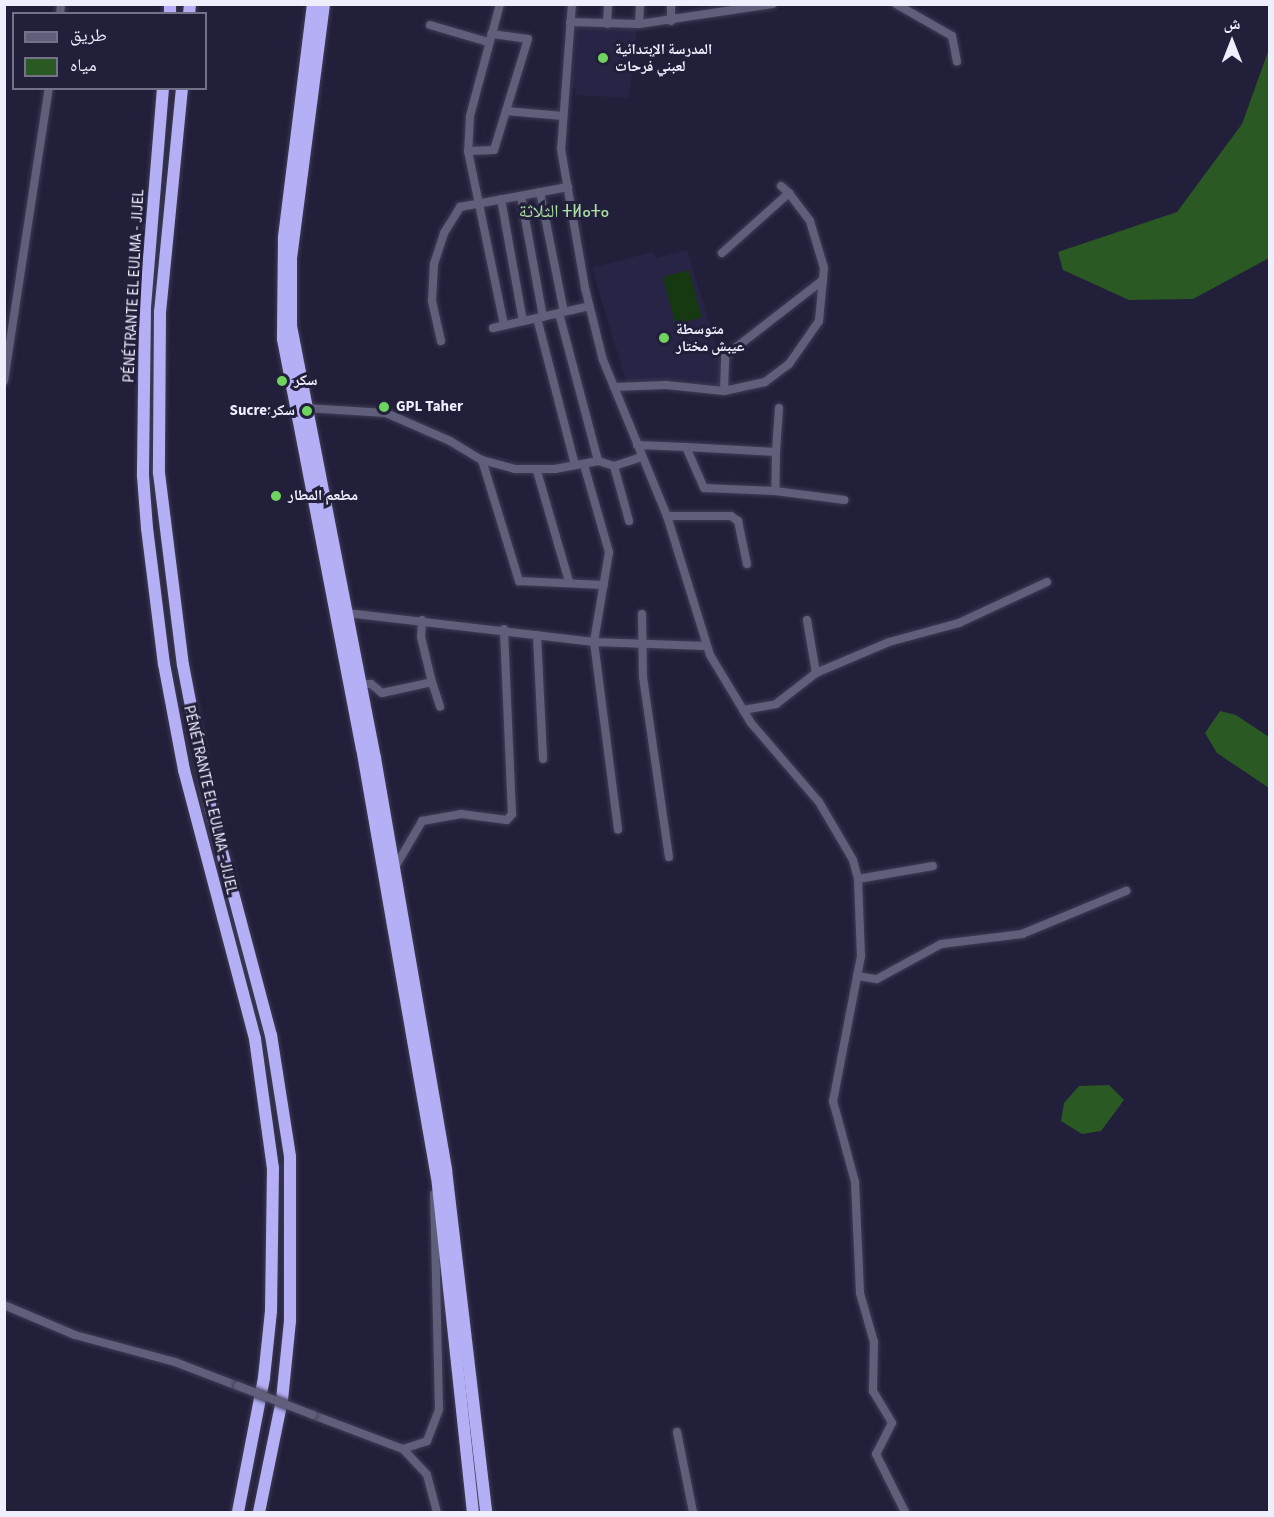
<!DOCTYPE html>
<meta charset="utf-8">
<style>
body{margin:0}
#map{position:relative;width:1274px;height:1517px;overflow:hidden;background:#221f3a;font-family:"Source Sans 3","Noto Naskh Arabic","Noto Sans Tifinagh",sans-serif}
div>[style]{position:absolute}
.built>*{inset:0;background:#282446}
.green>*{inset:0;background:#173912;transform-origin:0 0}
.water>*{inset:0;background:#2b5923}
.roads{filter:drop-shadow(0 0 2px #3f3c55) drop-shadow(0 0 2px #3f3c55)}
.minor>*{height:8px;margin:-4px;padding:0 4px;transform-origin:4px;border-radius:4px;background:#605f7b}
.highway>*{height:12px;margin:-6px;padding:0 6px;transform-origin:6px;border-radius:6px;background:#b5b0f6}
.bridges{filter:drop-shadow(0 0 2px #3f3c55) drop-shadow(0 0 2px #3f3c55)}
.minor-bridge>*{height:8px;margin:-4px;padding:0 4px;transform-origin:4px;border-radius:4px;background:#605f7b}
.dots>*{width:16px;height:16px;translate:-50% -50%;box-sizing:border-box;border:3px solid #221f3a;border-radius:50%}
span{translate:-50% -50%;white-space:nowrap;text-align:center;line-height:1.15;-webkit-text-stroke:6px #221f3a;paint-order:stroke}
.poi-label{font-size:15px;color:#eeeefd;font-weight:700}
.left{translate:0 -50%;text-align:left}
.right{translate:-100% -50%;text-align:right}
.street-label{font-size:15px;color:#eeeefd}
.quarter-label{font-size:18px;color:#ace0a3}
.frame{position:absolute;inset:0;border:6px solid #eeeefd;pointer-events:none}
.legend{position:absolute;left:12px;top:12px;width:195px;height:78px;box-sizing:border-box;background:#221f3a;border:2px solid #747288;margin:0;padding:8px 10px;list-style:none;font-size:18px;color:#eeeefd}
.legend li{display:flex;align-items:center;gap:12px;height:30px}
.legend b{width:30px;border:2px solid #747288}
.north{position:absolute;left:1202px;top:12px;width:60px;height:60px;-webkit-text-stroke:4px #221f3a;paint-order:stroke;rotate:0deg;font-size:16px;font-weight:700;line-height:24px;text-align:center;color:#eeeefd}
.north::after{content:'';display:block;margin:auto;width:21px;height:27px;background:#eeeefd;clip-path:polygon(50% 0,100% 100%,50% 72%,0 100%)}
</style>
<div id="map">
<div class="built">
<i style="clip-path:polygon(577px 28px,637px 29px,629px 98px,575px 95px,576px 88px,571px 87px)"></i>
<i style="clip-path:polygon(687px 250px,722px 365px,721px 385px,695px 386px,692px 380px,626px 381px,592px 268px,652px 252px,657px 258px)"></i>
</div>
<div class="green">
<i style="left:689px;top:270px;width:49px;height:27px;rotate:75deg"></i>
</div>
<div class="water">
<i style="clip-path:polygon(1269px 49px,1269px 258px,1193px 299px,1129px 300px,1063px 270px,1058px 252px,1177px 212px,1242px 124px)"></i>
<i style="clip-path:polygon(1220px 711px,1236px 715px,1269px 737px,1269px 788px,1217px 753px,1205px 733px)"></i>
<i style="clip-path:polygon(1109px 1085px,1124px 1100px,1101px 1131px,1082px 1134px,1061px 1121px,1064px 1103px,1079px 1086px)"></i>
</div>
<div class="roads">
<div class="minor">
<i style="left:500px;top:4px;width:116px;rotate:105deg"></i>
<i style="left:470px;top:116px;width:35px;rotate:93deg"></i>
<i style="left:468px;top:151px;width:178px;rotate:78.3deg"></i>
<i style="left:572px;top:4px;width:145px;rotate:94.3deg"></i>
<i style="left:561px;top:149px;width:141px;rotate:80.2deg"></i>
<i style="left:585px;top:288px;width:74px;rotate:76deg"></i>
<i style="left:603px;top:360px;width:169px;rotate:67.7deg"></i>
<i style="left:667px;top:516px;width:145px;rotate:72.8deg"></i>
<i style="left:710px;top:655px;width:79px;rotate:58.9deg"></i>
<i style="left:751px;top:723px;width:104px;rotate:49.3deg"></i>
<i style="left:819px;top:802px;width:67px;rotate:59.6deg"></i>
<i style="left:853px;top:860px;width:20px;rotate:75deg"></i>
<i style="left:858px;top:879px;width:77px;rotate:87.8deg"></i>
<i style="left:861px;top:956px;width:148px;rotate:100.9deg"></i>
<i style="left:833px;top:1101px;width:84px;rotate:74.8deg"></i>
<i style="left:855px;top:1182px;width:111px;rotate:87.4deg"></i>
<i style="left:860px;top:1293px;width:51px;rotate:74.1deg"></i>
<i style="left:874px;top:1342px;width:49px;rotate:91.2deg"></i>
<i style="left:873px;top:1391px;width:37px;rotate:59deg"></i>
<i style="left:892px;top:1423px;width:35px;rotate:117deg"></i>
<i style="left:876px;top:1454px;width:65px;rotate:63.4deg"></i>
<i style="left:896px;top:4px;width:64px;rotate:29.7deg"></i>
<i style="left:952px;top:36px;width:26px;rotate:79deg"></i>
<i style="left:60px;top:14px;width:10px;rotate:-84deg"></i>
<i style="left:671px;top:21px;width:17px;rotate:-90deg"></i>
<i style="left:570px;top:22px;width:69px;rotate:1.7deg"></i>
<i style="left:639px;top:24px;width:135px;rotate:-8.5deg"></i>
<i style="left:607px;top:24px;width:20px;rotate:-87deg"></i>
<i style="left:639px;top:24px;width:20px;rotate:-87deg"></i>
<i style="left:430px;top:25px;width:60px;rotate:16.3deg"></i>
<i style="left:506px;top:111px;width:57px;rotate:5deg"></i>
<i style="left:468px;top:151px;width:26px;rotate:-2deg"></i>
<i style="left:494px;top:150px;width:116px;rotate:-73deg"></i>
<i style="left:528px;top:39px;width:37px;rotate:-172deg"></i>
<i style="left:781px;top:186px;width:11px;rotate:41deg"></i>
<i style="left:540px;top:192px;width:122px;rotate:78.7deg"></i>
<i style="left:521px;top:196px;width:123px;rotate:79.7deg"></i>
<i style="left:501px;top:199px;width:124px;rotate:79.8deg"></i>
<i style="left:559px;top:313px;width:153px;rotate:75.2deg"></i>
<i style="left:537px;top:318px;width:152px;rotate:75.5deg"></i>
<i style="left:493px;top:328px;width:99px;rotate:-12.8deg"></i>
<i style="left:441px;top:341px;width:41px;rotate:-102.7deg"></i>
<i style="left:432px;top:301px;width:37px;rotate:-87deg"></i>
<i style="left:434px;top:264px;width:33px;rotate:-72deg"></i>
<i style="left:444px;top:233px;width:31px;rotate:-58deg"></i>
<i style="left:460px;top:207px;width:110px;rotate:-10.5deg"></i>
<i style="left:4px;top:381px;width:296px;rotate:-81.3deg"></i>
<i style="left:614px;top:387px;width:52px;rotate:-2.2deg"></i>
<i style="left:666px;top:385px;width:58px;rotate:5.9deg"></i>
<i style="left:724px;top:391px;width:42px;rotate:-12.4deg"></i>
<i style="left:765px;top:382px;width:30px;rotate:-37deg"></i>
<i style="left:789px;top:364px;width:52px;rotate:-55.1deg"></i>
<i style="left:819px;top:321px;width:53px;rotate:-84.6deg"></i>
<i style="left:824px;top:268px;width:49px;rotate:-106.6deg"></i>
<i style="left:810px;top:221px;width:35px;rotate:-127deg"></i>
<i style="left:789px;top:193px;width:90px;rotate:138.2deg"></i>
<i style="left:724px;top:391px;width:35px;rotate:-88deg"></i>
<i style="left:725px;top:356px;width:124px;rotate:-37.8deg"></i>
<i style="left:305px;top:408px;width:81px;rotate:3.5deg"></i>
<i style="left:386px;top:413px;width:70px;rotate:23.6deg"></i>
<i style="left:450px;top:441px;width:37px;rotate:31deg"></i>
<i style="left:482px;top:460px;width:34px;rotate:15deg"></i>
<i style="left:515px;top:469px;width:40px"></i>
<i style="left:555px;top:469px;width:44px;rotate:-10.5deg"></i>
<i style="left:598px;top:461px;width:17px;rotate:17deg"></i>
<i style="left:614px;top:466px;width:28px;rotate:-18deg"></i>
<i style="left:637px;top:445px;width:49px;rotate:2.3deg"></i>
<i style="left:686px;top:447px;width:90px;rotate:3.2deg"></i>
<i style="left:776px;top:452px;width:39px;rotate:91deg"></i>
<i style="left:775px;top:491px;width:71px;rotate:-177.6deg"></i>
<i style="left:704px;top:488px;width:45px;rotate:-113.7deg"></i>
<i style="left:776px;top:452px;width:44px;rotate:-86.1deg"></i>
<i style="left:482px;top:460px;width:127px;rotate:73deg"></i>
<i style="left:519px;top:581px;width:85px;rotate:2.7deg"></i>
<i style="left:584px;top:465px;width:91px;rotate:74deg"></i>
<i style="left:609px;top:552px;width:91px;rotate:99.5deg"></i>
<i style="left:594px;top:642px;width:189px;rotate:82.7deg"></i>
<i style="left:614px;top:466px;width:57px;rotate:74.7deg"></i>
<i style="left:537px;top:471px;width:116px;rotate:73.9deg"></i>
<i style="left:775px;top:491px;width:70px;rotate:7.4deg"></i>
<i style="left:667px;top:516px;width:64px"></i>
<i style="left:731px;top:516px;width:9px;rotate:36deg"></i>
<i style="left:738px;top:521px;width:44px;rotate:78.2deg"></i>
<i style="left:347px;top:613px;width:249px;rotate:6.7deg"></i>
<i style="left:594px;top:642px;width:112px;rotate:2deg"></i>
<i style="left:642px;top:614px;width:63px;rotate:89.1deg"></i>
<i style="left:643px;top:677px;width:182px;rotate:81.8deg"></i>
<i style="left:422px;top:620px;width:17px;rotate:93deg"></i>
<i style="left:421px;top:637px;width:46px;rotate:76.3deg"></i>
<i style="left:807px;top:620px;width:54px;rotate:80.4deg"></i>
<i style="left:537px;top:635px;width:124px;rotate:87.2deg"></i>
<i style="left:361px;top:684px;width:10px"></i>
<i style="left:371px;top:684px;width:14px;rotate:39deg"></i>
<i style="left:382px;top:693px;width:51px;rotate:-12.4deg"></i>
<i style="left:432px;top:682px;width:26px;rotate:72deg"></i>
<i style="left:743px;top:710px;width:34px;rotate:-10deg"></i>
<i style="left:776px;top:704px;width:51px;rotate:-37.8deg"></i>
<i style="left:816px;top:673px;width:79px;rotate:-23deg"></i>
<i style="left:889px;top:642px;width:73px;rotate:-15.2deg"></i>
<i style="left:959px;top:623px;width:97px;rotate:-25deg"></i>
<i style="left:394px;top:869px;width:56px;rotate:-59.7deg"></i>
<i style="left:422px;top:821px;width:40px;rotate:-10deg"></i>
<i style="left:461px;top:814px;width:46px;rotate:7.4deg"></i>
<i style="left:507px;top:820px;width:8px;rotate:-50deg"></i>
<i style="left:512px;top:814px;width:185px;rotate:-92.5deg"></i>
<i style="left:858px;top:879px;width:76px;rotate:-9.8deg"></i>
<i style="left:857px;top:976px;width:20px;rotate:9deg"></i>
<i style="left:877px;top:979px;width:73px;rotate:-28.7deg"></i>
<i style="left:941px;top:944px;width:82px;rotate:-7deg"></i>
<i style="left:1022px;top:934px;width:113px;rotate:-22.5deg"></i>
<i style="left:4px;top:1305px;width:77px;rotate:22.9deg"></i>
<i style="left:75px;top:1335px;width:104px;rotate:15.1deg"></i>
<i style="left:175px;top:1362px;width:67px;rotate:20.9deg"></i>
<i style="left:313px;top:1415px;width:96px;rotate:20.7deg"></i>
<i style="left:403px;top:1449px;width:35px;rotate:47deg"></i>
<i style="left:427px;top:1475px;width:38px;rotate:75deg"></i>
<i style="left:677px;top:1432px;width:82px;rotate:78.7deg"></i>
<i style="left:403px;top:1449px;width:25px;rotate:-18deg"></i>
<i style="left:427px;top:1441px;width:34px;rotate:-69deg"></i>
<i style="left:439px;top:1409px;width:215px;rotate:-91.3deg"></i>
</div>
<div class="highway">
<i style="left:313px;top:4px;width:236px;rotate:97.1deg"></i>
<i style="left:284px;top:238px;width:101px;rotate:90.6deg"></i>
<i style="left:283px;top:339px;width:417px;rotate:79.1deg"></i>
<i style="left:362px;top:748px;width:435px;rotate:80.1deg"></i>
<i style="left:437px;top:1176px;width:338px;rotate:83.9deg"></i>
<i style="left:324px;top:4px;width:256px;rotate:97.4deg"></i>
<i style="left:291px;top:258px;width:68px;rotate:90deg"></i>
<i style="left:291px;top:326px;width:440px;rotate:79deg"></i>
<i style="left:375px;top:758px;width:418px;rotate:80.2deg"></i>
<i style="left:446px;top:1170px;width:344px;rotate:83.3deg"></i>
<i style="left:170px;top:14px;width:10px;rotate:-90deg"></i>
<i style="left:189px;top:14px;width:10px;rotate:-84deg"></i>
<i style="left:163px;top:88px;width:220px;rotate:94.7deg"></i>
<i style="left:145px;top:307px;width:169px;rotate:90.7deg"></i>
<i style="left:143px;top:476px;width:52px;rotate:85.6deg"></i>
<i style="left:147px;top:528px;width:137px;rotate:82.9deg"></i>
<i style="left:164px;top:664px;width:108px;rotate:79.3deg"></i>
<i style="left:184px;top:770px;width:278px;rotate:75.2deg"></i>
<i style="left:255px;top:1039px;width:130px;rotate:82.1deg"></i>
<i style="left:273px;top:1168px;width:143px;rotate:90.8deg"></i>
<i style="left:271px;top:1311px;width:67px;rotate:96deg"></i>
<i style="left:264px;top:1378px;width:136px;rotate:101deg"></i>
<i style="left:182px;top:88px;width:224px;rotate:95.6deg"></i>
<i style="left:160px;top:311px;width:162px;rotate:90.4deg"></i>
<i style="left:159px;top:473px;width:193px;rotate:82.9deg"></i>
<i style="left:183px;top:665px;width:148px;rotate:79.1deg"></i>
<i style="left:211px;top:810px;width:233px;rotate:75.1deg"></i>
<i style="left:271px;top:1035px;width:123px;rotate:81.1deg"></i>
<i style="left:290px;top:1157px;width:164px;rotate:90deg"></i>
<i style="left:290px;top:1321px;width:79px;rotate:95.8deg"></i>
<i style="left:282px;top:1400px;width:114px;rotate:101.6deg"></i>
</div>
</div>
<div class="bridges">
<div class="minor-bridge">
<i style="left:238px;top:1386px;width:80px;rotate:21.1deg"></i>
</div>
</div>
<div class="dots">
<i style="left:603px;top:58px;background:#6fd35f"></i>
<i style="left:664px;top:338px;background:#6fd35f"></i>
<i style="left:282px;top:381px;background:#6fd35f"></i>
<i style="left:384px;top:407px;background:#6fd35f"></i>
<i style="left:307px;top:411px;background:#6fd35f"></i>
<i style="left:276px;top:496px;background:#6fd35f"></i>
</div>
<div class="poi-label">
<span class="left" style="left:615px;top:58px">المدرسة الإبتدائية<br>لعبني فرحات</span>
<span class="left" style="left:676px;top:338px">متوسطة<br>عيبش مختار</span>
<span class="left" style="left:294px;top:381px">سكر</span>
<span class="left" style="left:396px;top:407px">GPL Taher</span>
<span class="right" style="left:295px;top:411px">Sucre;سكر</span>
<span class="left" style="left:288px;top:496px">مطعم المطار</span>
</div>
<div class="street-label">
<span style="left:134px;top:286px;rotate:-87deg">PÉNÉTRANTE EL EULMA - JIJEL</span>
<span style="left:210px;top:800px;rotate:77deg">PÉNÉTRANTE EL EULMA - JIJEL</span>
</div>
<div class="quarter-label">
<span style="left:564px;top:212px">الثلاثة ⵜⵍⴰⵜⴰ</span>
</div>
<div class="frame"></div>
<ul class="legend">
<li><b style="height:8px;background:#605f7b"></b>طريق</li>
<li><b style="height:16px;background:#2b5923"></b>مياه</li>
</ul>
<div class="north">ش</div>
</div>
